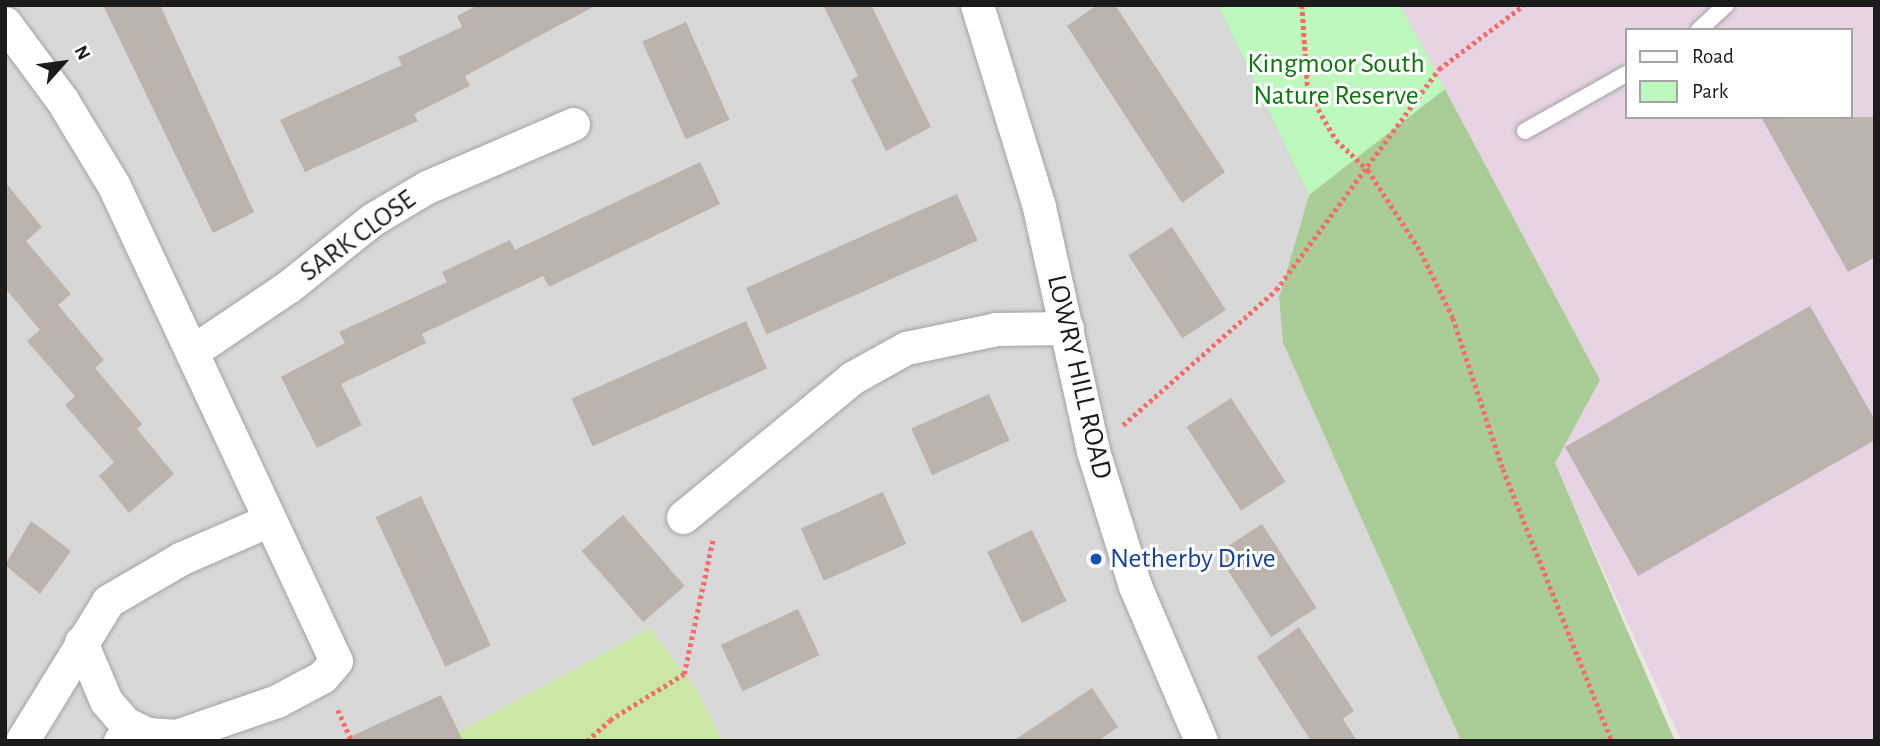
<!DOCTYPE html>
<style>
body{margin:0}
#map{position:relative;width:1880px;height:746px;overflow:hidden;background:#ede8e1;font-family:"Alegreya Sans",sans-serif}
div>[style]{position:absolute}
.residential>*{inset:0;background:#d9d8d8}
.industrial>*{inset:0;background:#e6d3e4}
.grass>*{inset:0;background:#cbe7a6}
.forest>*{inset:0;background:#aacc96}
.park>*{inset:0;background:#bdf8bd}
.building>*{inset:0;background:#bdb3ad;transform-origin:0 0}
.path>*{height:4.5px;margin-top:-2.25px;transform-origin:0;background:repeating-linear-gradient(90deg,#f86b67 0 3.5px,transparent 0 7px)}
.roads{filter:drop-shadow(0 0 2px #a2a2a2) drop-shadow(0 0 2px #a2a2a2)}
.service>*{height:16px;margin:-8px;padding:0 8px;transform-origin:8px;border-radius:8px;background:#fff}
.minor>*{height:33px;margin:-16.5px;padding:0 16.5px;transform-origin:16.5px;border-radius:16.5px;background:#fff}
.dots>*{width:19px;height:19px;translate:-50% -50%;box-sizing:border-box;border:4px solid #fff;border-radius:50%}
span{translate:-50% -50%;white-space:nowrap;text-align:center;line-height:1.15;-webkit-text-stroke:6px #fff;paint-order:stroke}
.park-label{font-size:28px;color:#0c760d}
.street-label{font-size:28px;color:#1b1b1b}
.transit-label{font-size:28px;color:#164399}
.left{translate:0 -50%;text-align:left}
.frame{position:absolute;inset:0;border:7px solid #1b1b1b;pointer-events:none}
.legend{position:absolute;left:1625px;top:28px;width:228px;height:91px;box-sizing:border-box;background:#fff;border:2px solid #a4a4a4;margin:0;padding:9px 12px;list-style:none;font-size:21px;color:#1b1b1b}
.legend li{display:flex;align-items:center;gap:14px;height:35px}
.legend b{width:35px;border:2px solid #a4a4a4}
.north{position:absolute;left:28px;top:28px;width:70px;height:70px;-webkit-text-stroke:5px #fff;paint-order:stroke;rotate:62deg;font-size:19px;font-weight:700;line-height:28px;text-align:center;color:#1b1b1b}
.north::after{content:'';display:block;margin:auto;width:24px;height:32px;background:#1b1b1b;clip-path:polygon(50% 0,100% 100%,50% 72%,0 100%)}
</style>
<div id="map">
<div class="residential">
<i style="clip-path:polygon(5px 5px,1218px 5px,1309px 195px,1279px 298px,1283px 343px,1461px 741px,5px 741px)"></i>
</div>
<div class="industrial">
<i style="clip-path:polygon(evenodd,1400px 5px,1875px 5px,1875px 741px,1682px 741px,1554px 463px,1600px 380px,1400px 5px,1626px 30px,1850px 30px,1850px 117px,1626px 117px,1626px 30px)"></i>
</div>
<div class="grass">
<i style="clip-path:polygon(650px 628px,697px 690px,722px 741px,442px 741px)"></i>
</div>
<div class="forest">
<i style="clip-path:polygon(1218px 5px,1400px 5px,1600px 380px,1555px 463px,1675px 741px,1461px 741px,1283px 343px,1279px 298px,1309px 195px)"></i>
</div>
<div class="park">
<i style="clip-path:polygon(1218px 5px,1400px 5px,1445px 89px,1309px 195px)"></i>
</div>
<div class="building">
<i style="clip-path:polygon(103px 5px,160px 5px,254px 212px,213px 233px)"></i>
<i style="clip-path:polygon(478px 5px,597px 5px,465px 76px,470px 86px,414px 114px,418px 121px,305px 172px,280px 120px,402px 65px,398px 57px,462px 27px,457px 16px)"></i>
<i style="clip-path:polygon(823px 5px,871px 5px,931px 127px,886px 151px,851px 80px,858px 76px)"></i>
<i style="clip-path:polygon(1097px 5px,1115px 5px,1225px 172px,1182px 203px,1067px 26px)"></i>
<i style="left:686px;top:22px;width:107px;height:48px;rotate:66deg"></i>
<i style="clip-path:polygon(1761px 117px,1875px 117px,1875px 257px,1848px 272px)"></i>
<i style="clip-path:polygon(700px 162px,720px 204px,549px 287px,543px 276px,422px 334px,426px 343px,341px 384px,362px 425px,317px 448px,281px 377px,345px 343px,339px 332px,447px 282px,442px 272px,510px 240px,515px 250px)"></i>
<i style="clip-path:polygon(5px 182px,42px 227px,26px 241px,71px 294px,58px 305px,104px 360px,95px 368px,142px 424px,137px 429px,174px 474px,129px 513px,99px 476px,114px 462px,65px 405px,75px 396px,27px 341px,40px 330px,5px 288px)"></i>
<i style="left:957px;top:194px;width:51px;height:231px;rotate:66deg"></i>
<i style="left:1172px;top:227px;width:99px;height:52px;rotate:57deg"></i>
<i style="clip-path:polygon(1810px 306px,1875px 420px,1875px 440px,1638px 576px,1565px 447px)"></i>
<i style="left:746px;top:321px;width:52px;height:191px;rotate:66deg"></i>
<i style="left:989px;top:394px;width:51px;height:85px;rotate:66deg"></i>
<i style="left:1231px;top:398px;width:100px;height:53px;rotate:57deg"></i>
<i style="left:883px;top:492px;width:57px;height:90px;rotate:66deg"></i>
<i style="left:421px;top:496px;width:165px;height:50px;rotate:65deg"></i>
<i style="left:623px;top:515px;width:94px;height:55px;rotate:49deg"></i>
<i style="clip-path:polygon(31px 521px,71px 551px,40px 594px,5px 565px)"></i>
<i style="left:1262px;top:524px;width:100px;height:54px;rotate:57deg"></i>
<i style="left:1032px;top:530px;width:79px;height:50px;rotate:64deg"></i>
<i style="left:798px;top:609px;width:51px;height:85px;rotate:65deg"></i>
<i style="clip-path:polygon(1299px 627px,1354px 711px,1343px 719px,1357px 741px,1311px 741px,1257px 657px)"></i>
<i style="clip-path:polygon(1092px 688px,1118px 727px,1098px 741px,1013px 741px)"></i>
<i style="clip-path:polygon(441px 695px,463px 741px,341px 741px)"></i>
</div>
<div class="path">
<i style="left:1302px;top:5px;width:86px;rotate:86deg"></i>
<i style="left:1308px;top:91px;width:56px;rotate:60.3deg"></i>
<i style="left:1336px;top:140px;width:44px;rotate:43.2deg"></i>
<i style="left:1368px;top:170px;width:98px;rotate:57.1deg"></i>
<i style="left:1421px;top:252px;width:73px;rotate:64.1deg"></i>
<i style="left:1453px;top:318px;width:159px;rotate:71.7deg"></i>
<i style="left:1503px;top:469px;width:293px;rotate:68.2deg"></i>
<i style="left:1123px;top:425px;width:204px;rotate:-41.4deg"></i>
<i style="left:1276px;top:290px;width:275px;rotate:-53.6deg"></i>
<i style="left:1439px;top:69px;width:106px;rotate:-37deg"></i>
<i style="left:338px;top:710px;width:34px;rotate:66deg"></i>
<i style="left:587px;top:741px;width:31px;rotate:-42deg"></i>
<i style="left:610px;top:720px;width:87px;rotate:-31.9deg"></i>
<i style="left:684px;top:674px;width:138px;rotate:-77.9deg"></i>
</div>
<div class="roads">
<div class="service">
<i style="left:1699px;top:30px;width:37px;rotate:-43deg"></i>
<i style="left:1525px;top:131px;width:116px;rotate:-29.4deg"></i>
</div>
<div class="minor">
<i style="left:977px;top:5px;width:211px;rotate:72.9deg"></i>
<i style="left:1039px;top:207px;width:250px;rotate:77.5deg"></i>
<i style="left:1093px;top:451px;width:141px;rotate:72.7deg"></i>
<i style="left:1135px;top:586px;width:168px;rotate:66.9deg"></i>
<i style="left:5px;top:23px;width:96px;rotate:53.5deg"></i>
<i style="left:62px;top:100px;width:100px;rotate:58.8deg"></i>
<i style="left:114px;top:186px;width:524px;rotate:64.95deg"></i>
<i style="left:336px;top:661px;width:21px;rotate:131deg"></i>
<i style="left:322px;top:677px;width:51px;rotate:151.9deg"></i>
<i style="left:277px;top:701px;width:107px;rotate:160.9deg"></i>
<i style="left:176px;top:736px;width:28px;rotate:-176deg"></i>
<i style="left:148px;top:734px;width:29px;rotate:166deg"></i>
<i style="left:193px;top:351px;width:115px;rotate:-34deg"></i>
<i style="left:288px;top:287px;width:109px;rotate:-38.7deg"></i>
<i style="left:373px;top:219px;width:63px;rotate:-30.7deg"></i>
<i style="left:427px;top:187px;width:159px;rotate:-23.3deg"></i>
<i style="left:683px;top:517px;width:219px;rotate:-39.4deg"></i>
<i style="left:852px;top:378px;width:62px;rotate:-29.1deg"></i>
<i style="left:906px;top:348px;width:92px;rotate:-11.9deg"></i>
<i style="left:996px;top:329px;width:71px;rotate:-0.8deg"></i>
<i style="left:81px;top:642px;width:64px;rotate:67deg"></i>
<i style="left:106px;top:701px;width:29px;rotate:49deg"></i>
<i style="left:125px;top:723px;width:25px;rotate:26deg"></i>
<i style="left:22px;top:741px;width:164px;rotate:-58.4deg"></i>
<i style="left:108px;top:601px;width:86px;rotate:-30.2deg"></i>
<i style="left:182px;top:558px;width:93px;rotate:-23.5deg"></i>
</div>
</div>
<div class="dots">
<i style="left:1096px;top:559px;background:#1a4fb4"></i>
</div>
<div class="park-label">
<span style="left:1336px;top:80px">Kingmoor South<br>Nature Reserve</span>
</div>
<div class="street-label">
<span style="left:358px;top:236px;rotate:-36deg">SARK CLOSE</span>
<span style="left:1079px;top:377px;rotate:77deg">LOWRY HILL ROAD</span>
</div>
<div class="transit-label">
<span class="left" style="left:1110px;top:559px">Netherby Drive</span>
</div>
<div class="frame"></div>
<ul class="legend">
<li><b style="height:9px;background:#fff"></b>Road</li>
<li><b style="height:19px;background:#bdf8bd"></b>Park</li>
</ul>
<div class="north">N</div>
</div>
